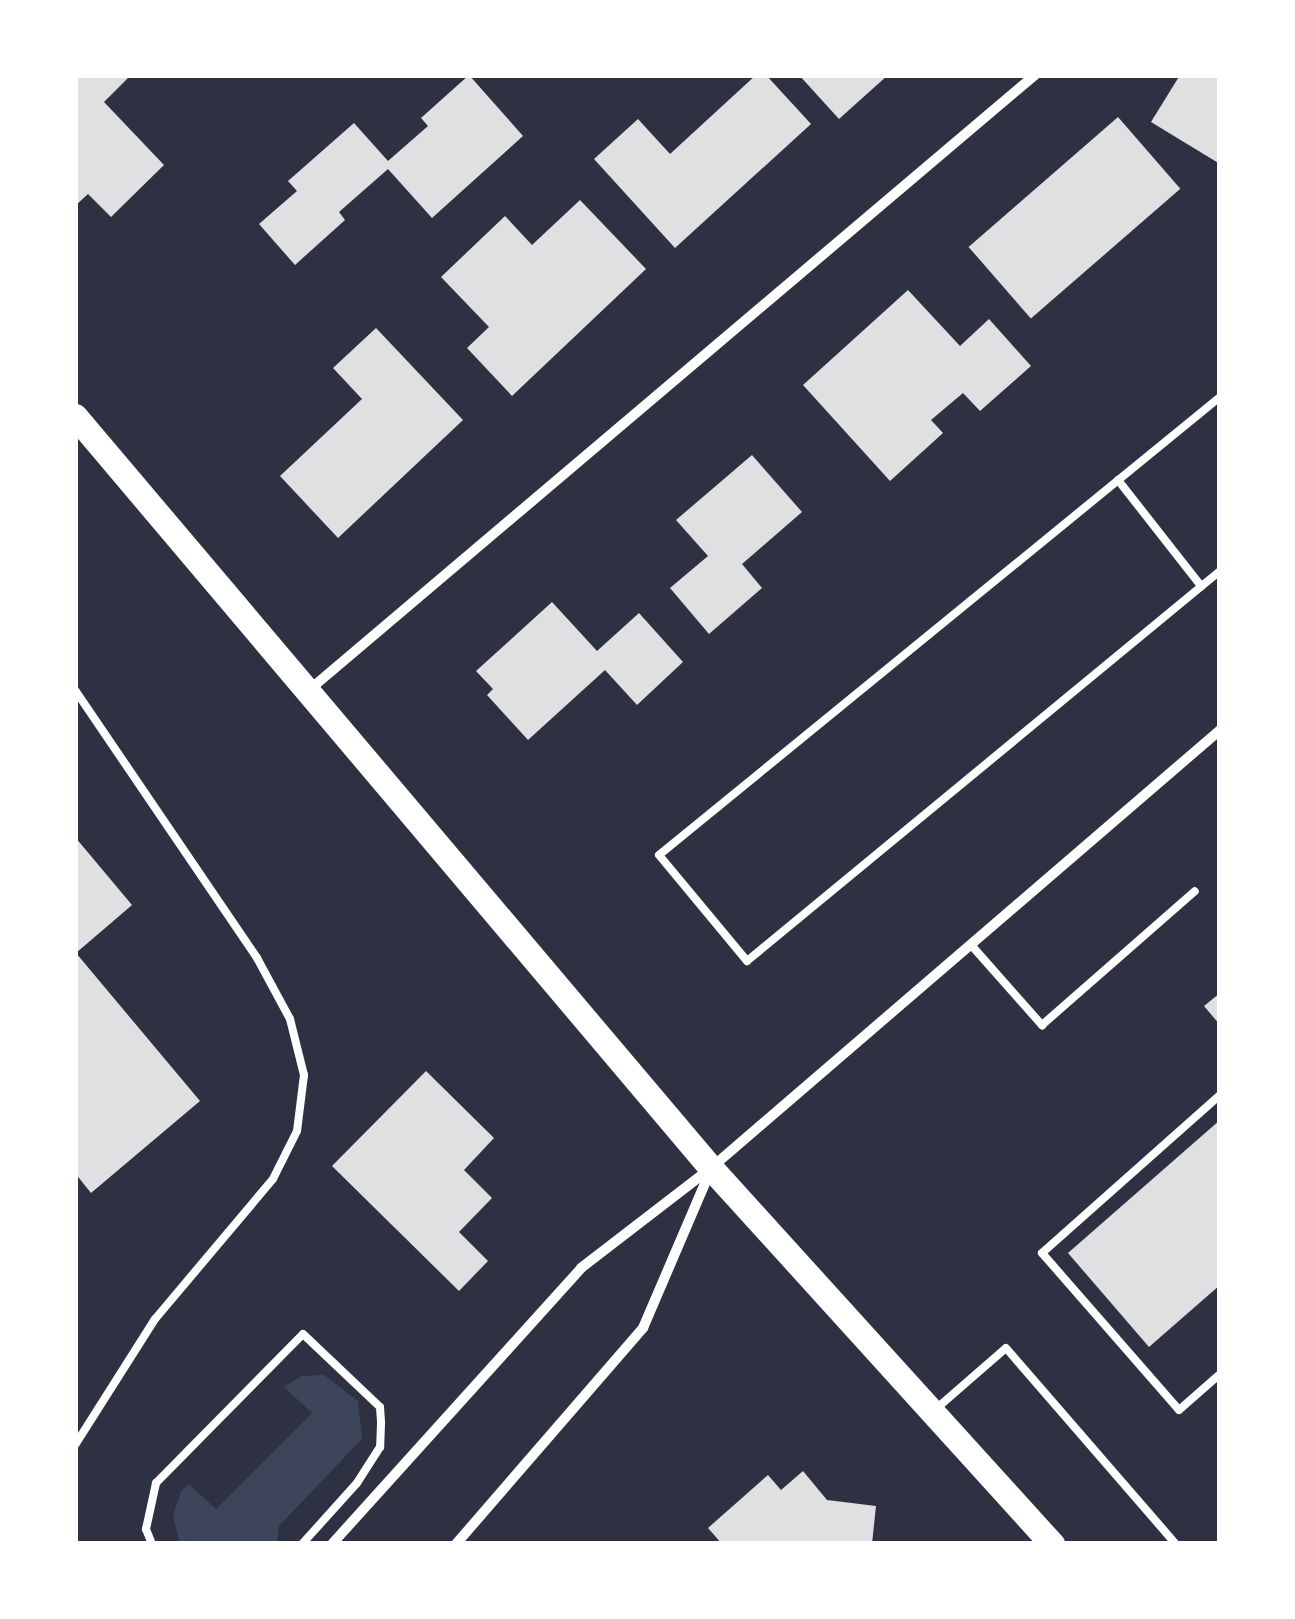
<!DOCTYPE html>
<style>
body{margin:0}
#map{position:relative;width:1295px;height:1619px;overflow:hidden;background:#2d3142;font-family:Spectral,serif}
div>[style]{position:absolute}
.green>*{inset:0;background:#3c4559}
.building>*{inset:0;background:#e0e0e3;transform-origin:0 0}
.service>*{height:8px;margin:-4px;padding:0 4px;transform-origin:4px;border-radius:4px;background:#fff}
.minor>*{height:10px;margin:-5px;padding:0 5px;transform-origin:5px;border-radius:5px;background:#fff}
.primary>*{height:25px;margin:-12.5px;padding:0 12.5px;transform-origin:12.5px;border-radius:12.5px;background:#fff}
span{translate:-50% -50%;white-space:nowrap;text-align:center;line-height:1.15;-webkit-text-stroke:8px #fff;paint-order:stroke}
.frame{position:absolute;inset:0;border:78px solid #fff;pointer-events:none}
</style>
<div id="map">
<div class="green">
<i style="clip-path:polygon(324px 1375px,358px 1401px,362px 1439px,279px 1526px,277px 1544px,180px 1544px,173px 1516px,181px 1491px,189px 1484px,216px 1509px,312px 1413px,284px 1387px,301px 1376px)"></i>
</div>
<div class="building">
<i style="clip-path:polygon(75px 75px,131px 75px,104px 102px,164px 165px,111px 217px,88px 194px,75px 206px)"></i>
<i style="clip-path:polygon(469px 75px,523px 136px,432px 218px,388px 169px,339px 212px,345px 220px,295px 265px,259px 224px,297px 191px,288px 181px,354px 123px,388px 161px,428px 126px,421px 118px)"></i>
<i style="clip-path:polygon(756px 75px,766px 75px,811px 124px,675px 248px,594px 159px,638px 119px,670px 154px)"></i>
<i style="clip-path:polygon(799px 75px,888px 75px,839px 119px)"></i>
<i style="clip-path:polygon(1180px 75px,1220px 75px,1220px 164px,1151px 122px)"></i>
<i style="left:1118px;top:117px;width:95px;height:198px;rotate:49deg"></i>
<i style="clip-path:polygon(580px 200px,646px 269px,512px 396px,467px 348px,489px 327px,441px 277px,505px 216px,532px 245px)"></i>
<i style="clip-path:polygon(908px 290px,960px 346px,989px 319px,1031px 366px,980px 411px,963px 393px,931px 420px,943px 433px,890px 481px,803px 385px)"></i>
<i style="clip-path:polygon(376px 328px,463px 420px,338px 538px,280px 476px,362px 399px,333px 368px)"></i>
<i style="clip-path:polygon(752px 455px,802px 512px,742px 564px,762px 588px,709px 634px,670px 588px,708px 556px,676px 520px)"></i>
<i style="clip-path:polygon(552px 602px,597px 651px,639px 613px,683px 662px,637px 705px,605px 670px,528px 740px,487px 695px,493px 689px,476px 671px)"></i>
<i style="clip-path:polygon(75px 837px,132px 905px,76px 953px,200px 1101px,91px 1193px,75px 1173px)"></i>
<i style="clip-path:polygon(1220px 993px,1220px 1025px,1204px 1006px)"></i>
<i style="clip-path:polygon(426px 1071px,494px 1138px,464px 1170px,492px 1198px,459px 1232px,488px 1261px,459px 1291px,332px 1166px)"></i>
<i style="clip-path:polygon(1220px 1120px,1220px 1285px,1149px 1347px,1068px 1253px)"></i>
<i style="clip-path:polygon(803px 1471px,827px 1500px,876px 1506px,872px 1544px,722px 1544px,708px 1528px,768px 1475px,781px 1490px)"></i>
</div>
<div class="service">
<i style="left:1220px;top:397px;width:724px;rotate:140.77deg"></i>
<i style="left:659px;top:855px;width:138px;rotate:50.3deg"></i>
<i style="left:747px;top:961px;width:613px;rotate:-39.51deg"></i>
<i style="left:1118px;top:480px;width:135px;rotate:51.9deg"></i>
<i style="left:75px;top:690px;width:324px;rotate:55.8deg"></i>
<i style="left:257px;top:958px;width:69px;rotate:61.6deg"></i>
<i style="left:290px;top:1019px;width:58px;rotate:76deg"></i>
<i style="left:304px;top:1075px;width:56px;rotate:97.1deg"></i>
<i style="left:297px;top:1131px;width:54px;rotate:116.6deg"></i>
<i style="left:273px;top:1179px;width:183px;rotate:130.1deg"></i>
<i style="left:155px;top:1319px;width:149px;rotate:122.4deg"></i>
<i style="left:972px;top:946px;width:106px;rotate:48.5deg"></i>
<i style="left:1042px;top:1025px;width:203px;rotate:-41.2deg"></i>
<i style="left:1220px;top:1095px;width:238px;rotate:138.4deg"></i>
<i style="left:1042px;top:1253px;width:208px;rotate:48.9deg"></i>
<i style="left:1179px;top:1410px;width:55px;rotate:-41.3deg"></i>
<i style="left:937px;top:1408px;width:91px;rotate:-41deg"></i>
<i style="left:1006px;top:1348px;width:259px;rotate:49.1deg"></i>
<i style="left:152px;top:1544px;width:16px;rotate:-112deg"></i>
<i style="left:146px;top:1529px;width:47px;rotate:-77.7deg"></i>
<i style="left:156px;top:1483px;width:209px;rotate:-45.4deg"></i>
<i style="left:303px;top:1334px;width:106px;rotate:43.5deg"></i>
<i style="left:380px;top:1407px;width:16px;rotate:86deg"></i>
<i style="left:381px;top:1423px;width:24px;rotate:92deg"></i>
<i style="left:380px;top:1447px;width:43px;rotate:122.6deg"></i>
<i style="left:357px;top:1483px;width:82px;rotate:132deg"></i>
</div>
<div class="minor">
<i style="left:308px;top:691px;width:953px;rotate:-40.28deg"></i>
<i style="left:332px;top:1544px;width:372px;rotate:-47.9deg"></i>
<i style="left:581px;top:1268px;width:164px;rotate:-37.6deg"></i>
<i style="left:711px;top:1168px;width:672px;rotate:-40.71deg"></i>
<i style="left:456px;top:1544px;width:286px;rotate:-49.1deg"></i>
<i style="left:643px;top:1328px;width:173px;rotate:-66.8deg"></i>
</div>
<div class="primary">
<i style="left:75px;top:416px;width:985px;rotate:49.78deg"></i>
<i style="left:711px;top:1168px;width:508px;rotate:47.79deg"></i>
</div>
<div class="frame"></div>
</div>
